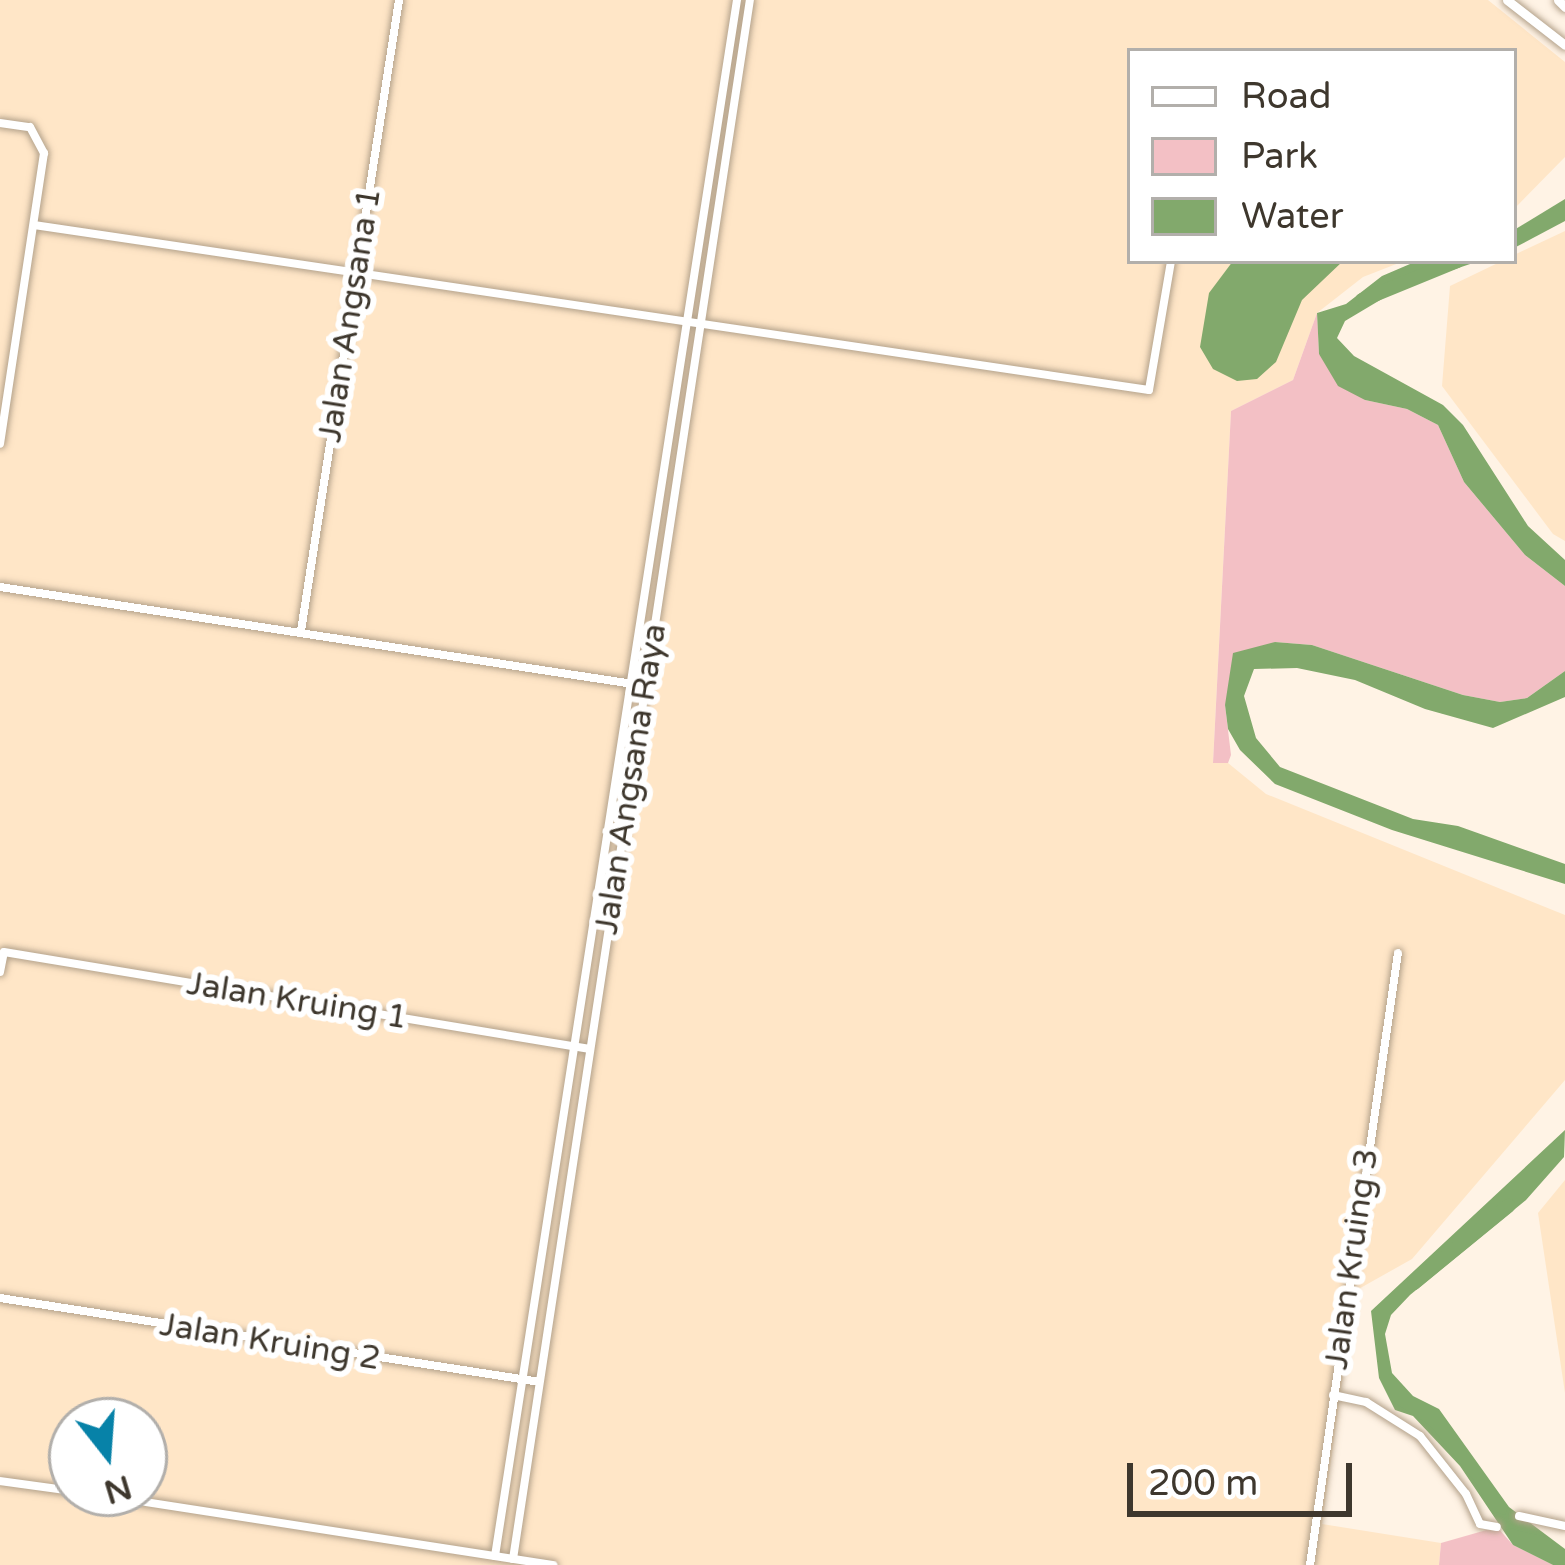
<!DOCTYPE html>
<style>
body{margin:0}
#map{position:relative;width:1565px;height:1565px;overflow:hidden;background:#fff3e5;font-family:"Varela Round",sans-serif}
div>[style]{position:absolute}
.built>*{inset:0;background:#ffe6c7}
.green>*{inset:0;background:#f3c0c5}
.water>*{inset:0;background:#82a96c}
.river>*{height:14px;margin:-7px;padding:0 7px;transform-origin:7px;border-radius:7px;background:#82a96c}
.roads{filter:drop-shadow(0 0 3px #b4a28b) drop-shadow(0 0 3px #b4a28b)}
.minor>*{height:8px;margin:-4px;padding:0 4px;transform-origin:4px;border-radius:4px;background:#fff}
.tertiary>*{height:9px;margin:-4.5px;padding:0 4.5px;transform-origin:4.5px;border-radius:4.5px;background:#fff}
span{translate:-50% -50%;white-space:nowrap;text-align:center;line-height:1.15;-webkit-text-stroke:12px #fff;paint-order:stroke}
.street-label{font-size:33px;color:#3e372d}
.legend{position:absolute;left:1127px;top:48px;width:390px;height:216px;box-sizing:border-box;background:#fff;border:3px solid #b2afab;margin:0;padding:15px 21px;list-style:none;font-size:36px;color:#3e372d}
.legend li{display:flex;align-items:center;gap:24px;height:60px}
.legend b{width:60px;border:3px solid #b2afab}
.north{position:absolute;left:48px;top:1397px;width:120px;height:120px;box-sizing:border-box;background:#fff;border:3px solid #b2afab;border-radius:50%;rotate:163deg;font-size:33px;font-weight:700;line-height:48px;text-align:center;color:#3e372d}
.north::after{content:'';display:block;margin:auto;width:42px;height:54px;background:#0782a8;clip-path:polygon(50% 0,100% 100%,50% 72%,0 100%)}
.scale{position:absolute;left:1127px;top:1463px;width:225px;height:54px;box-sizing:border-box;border:6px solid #3e372d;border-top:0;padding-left:15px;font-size:36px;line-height:42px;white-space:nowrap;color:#3e372d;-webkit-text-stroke:9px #fff;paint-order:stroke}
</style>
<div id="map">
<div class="built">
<i style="clip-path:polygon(evenodd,0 0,1488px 0,1565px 62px,1565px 157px,1514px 209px,1514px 51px,1130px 51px,1130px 261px,1404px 261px,1363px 277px,1317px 313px,1293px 380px,1231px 411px,1213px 762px,1228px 763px,1266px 794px,1565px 915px,1565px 1080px,1412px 1259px,1355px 1291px,1322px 1524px,1441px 1543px,1439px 1565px,0 1565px,0 0,72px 1421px,144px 1421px,144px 1493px,72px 1493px,72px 1421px)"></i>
<i style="clip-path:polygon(1565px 231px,1565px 541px,1553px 534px,1442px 386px,1450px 286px,1502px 261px,1514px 261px,1514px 255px)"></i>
<i style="clip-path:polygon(1565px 1180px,1565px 1393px,1538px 1213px)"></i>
</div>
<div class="green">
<i style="clip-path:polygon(1317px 313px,1319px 354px,1365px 400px,1407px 409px,1438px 425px,1464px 482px,1525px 555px,1565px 586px,1565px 671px,1527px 698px,1500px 702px,1463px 695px,1312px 645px,1275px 642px,1225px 705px,1231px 755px,1228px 763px,1213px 763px,1231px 411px,1293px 380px)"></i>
<i style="clip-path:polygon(1497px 1527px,1513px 1545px,1553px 1565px,1439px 1565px,1441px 1543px)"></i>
</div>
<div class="water">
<i style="clip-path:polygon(1565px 199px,1565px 221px,1514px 248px,1514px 230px)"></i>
<i style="clip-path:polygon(1233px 261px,1343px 261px,1302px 300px,1276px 362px,1257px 379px,1237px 381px,1213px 369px,1200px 347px,1209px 293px)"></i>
<i style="clip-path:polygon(1417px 261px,1479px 261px,1402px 287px,1345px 321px,1337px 338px,1354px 356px,1443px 405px,1463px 425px,1528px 526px,1565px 560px,1565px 586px,1525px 555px,1464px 482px,1438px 425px,1407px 409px,1365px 400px,1338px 386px,1319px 354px,1317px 313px,1346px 304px,1382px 276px)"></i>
<i style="clip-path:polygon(1275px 642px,1312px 645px,1463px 695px,1500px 702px,1527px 698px,1565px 671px,1565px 697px,1493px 728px,1425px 709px,1355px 680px,1297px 668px,1254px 669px,1244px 696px,1256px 738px,1280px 767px,1413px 819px,1458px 826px,1565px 864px,1565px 884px,1392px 830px,1275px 784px,1240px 750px,1228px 729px,1225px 705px,1233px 653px)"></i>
<i style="clip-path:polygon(1565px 1130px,1564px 1157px,1526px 1200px,1410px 1295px,1391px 1315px,1385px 1334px,1392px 1373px,1413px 1396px,1439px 1409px,1509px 1507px,1565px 1549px,1565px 1565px,1553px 1565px,1513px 1545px,1460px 1466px,1413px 1416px,1395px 1410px,1379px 1378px,1371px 1311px)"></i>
</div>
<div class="river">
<i style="left:1362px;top:300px;width:103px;rotate:-22.3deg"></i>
<i style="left:1414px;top:1283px;width:122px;rotate:-39.3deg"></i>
</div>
<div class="roads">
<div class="minor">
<i style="left:0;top:123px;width:30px;rotate:8deg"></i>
<i style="left:30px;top:127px;width:30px;rotate:62deg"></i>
<i style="left:44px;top:153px;width:294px;rotate:98.6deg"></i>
<i style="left:34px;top:225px;width:1127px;rotate:8.42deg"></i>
<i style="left:1149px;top:390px;width:131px;rotate:-80.3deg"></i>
<i style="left:0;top:587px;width:640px;rotate:8.71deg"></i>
<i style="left:301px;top:631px;width:639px;rotate:-81.17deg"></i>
<i style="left:0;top:972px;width:20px;rotate:-79deg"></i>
<i style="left:4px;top:952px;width:594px;rotate:9.4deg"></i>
<i style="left:0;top:1298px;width:546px;rotate:8.84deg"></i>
<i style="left:1333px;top:1395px;width:34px;rotate:12deg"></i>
<i style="left:1366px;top:1402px;width:64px;rotate:32.2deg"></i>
<i style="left:1420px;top:1436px;width:74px;rotate:51.6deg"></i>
<i style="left:1466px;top:1494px;width:33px;rotate:65deg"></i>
<i style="left:1480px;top:1524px;width:17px;rotate:10deg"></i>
<i style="left:0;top:1481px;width:73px;rotate:7.9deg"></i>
<i style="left:87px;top:1493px;width:472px;rotate:8.8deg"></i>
<i style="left:1519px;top:1516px;width:47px;rotate:12.3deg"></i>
<i style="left:495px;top:1556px;width:1575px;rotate:-81.16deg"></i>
<i style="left:513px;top:1559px;width:1577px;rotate:-81.36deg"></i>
<i style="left:1310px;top:1565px;width:618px;rotate:-81.82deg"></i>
</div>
<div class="tertiary">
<i style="left:1507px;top:0;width:73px;rotate:37.8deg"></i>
<i style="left:1558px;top:0;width:10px;rotate:45deg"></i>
</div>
</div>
<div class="street-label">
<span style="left:350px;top:315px;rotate:-81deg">Jalan Angsana 1</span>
<span style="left:631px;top:779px;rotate:-81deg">Jalan Angsana Raya</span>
<span style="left:297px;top:1001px;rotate:9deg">Jalan Kruing 1</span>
<span style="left:1352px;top:1259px;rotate:-82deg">Jalan Kruing 3</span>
<span style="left:270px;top:1342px;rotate:9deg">Jalan Kruing 2</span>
</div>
<ul class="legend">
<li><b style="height:15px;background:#fff"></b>Road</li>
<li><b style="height:33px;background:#f3c0c5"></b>Park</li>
<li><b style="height:33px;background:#82a96c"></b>Water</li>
</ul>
<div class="north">N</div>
<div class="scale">200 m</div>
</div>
